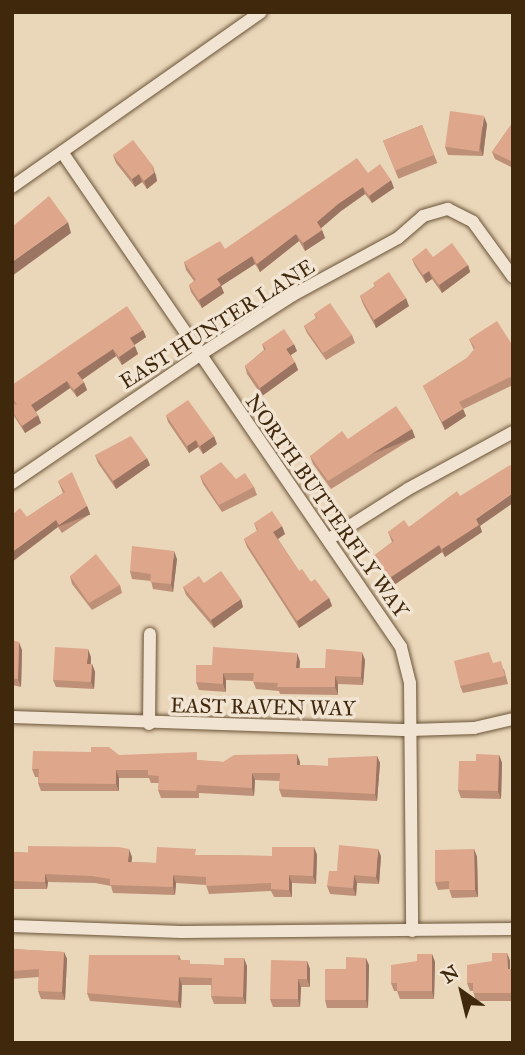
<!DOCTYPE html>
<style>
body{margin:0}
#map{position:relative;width:525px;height:1055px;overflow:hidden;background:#ead6b9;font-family:"IM FELL Great Primer",serif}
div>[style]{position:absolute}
.roads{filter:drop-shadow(0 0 2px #6a5438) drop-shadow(0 0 2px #6a5438)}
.minor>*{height:12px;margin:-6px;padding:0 6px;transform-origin:6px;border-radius:6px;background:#f1e4d2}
.wall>*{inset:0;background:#bf9078;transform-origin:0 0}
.shaded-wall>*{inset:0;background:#9b7562;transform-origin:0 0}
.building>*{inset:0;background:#dea78c;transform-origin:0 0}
span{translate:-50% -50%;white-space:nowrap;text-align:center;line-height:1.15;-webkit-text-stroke:7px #f1e4d2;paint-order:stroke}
.street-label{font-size:21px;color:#40280d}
.frame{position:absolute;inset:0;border:14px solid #40280d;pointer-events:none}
.north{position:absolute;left:427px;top:957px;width:70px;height:70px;-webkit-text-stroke:5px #f1e4d2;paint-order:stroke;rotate:326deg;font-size:19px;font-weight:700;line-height:28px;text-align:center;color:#40280d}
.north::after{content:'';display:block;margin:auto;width:24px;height:32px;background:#40280d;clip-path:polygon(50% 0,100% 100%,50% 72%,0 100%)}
</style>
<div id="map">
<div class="roads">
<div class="minor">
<i style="left:62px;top:152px;width:600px;rotate:55.59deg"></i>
<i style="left:401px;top:647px;width:37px;rotate:76deg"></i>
<i style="left:410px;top:683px;width:248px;rotate:89.5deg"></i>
<i style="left:12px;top:187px;width:304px;rotate:-35.1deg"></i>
<i style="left:12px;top:483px;width:225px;rotate:-34.3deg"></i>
<i style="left:198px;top:356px;width:113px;rotate:-32.7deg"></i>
<i style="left:293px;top:295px;width:119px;rotate:-28.5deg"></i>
<i style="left:398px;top:238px;width:33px;rotate:-41deg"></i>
<i style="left:423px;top:216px;width:26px;rotate:-16deg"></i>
<i style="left:448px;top:209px;width:28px;rotate:27deg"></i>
<i style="left:473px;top:222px;width:68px;rotate:54deg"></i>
<i style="left:329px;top:539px;width:93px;rotate:-32.3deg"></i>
<i style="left:408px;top:489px;width:119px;rotate:-28.5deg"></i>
<i style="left:12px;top:717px;width:398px;rotate:1.9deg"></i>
<i style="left:410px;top:730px;width:64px;rotate:-1.8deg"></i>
<i style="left:474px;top:728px;width:40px;rotate:-13deg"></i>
<i style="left:149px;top:724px;width:90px;rotate:-89.4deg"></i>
<i style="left:12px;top:926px;width:169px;rotate:2deg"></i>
<i style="left:181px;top:932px;width:332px;rotate:-0.5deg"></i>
</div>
</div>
<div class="wall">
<i style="clip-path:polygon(513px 122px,513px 168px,495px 159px,492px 152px)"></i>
<i style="clip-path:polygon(487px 124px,483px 156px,448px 155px,445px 147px)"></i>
<i style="left:422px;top:125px;width:41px;height:42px;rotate:68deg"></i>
<i style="clip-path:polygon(113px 155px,156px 174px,157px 181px,147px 189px,142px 182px,135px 187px,116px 163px)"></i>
<i style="clip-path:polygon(368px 173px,394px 188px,372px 203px,365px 194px,341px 211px,321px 228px,325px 238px,305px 251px,299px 241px,260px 272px,255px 264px,221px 286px,224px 293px,202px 308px,191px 292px,189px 285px,194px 281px,186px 270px,184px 262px,225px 249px)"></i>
<i style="clip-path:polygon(433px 257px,468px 265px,470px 272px,442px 293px,432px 279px,426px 283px,415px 266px,412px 259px)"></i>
<i style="clip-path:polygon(373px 283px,409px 306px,376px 328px,363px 304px,360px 296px,375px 286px)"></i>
<i style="clip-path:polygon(314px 314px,352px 335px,355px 343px,326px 360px,307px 333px,304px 326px,316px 318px)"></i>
<i style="clip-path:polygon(143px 330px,146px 337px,134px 345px,138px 354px,122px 365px,116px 356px,82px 380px,87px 390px,77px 397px,70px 388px,36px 412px,41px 423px,25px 433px,12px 413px,12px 407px,15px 405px,12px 402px,12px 385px)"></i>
<i style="clip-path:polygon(469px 339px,513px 346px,513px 385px,463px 409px,466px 416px,445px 430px,423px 386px,467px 358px,474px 350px)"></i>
<i style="clip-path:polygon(262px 344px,297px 351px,291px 355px,298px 370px,262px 396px,247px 374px,245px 366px,264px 350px)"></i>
<i style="clip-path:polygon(166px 415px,217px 444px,203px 454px,198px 447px,189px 453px,168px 422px)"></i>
<i style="clip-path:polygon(415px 437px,331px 489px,313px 464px,310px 456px,348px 439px)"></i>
<i style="clip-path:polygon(95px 455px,150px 465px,116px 489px,98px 463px)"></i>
<i style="clip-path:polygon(200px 476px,236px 479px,254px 487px,257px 495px,222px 512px,203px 484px)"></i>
<i style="clip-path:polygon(58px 481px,87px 506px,90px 514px,62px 533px,58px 527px,27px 517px,63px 493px)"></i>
<i style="clip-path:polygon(460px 496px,480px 526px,482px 532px,445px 557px,442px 552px,394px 585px,378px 562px,375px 555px,392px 542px,388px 532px,409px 527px)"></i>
<i style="clip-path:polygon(254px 523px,285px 534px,278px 539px,299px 571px,329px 598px,332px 606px,299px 628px,247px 547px,244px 539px,257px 531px)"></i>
<i style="clip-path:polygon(177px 559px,173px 592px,153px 589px,151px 581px,132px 579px,130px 571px)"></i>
<i style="clip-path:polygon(70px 576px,120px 585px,122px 593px,92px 610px,72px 584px)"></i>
<i style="clip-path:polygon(204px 583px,243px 607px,214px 628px,186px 595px,183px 587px)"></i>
<i style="clip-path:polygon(12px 640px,22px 650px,21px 687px,12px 685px)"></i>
<i style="clip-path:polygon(91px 657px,91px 664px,92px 664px,95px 672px,94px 689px,56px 687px,53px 680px)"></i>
<i style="clip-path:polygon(365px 660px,363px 685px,338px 684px,338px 695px,280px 694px,279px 691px,256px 689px,253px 681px,226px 680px,226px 692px,199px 690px,196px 682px,212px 665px,300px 661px,299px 668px,325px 668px)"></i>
<i style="clip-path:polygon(493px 663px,504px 669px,508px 684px,463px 693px,460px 686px)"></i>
<i style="clip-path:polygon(119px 755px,223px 762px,300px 762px,300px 765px,328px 766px,377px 756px,380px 763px,377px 801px,282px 797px,279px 789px,280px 781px,255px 780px,254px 796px,199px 793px,199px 798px,161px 798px,158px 790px,159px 783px,151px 783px,149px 778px,119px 778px,119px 791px,41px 791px,38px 783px,38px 777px,35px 777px,32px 769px)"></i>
<i style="clip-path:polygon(499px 755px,502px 763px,501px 799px,461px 798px,458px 790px,476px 761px)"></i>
<i style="clip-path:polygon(314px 847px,317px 855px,316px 884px,292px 883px,292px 897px,274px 897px,271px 891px,209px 894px,206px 885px,176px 883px,175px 895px,113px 893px,111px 886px,95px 883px,48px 882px,47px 889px,12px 889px,12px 852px,132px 857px,131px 862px,156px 863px,198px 855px,272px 856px)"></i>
<i style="clip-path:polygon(474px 849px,477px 857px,478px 897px,452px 898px,449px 889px,438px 890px,435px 882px)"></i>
<i style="clip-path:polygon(381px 856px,379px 884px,357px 883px,356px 896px,330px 894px,327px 886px,337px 871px)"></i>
<i style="clip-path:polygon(12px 949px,64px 952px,67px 959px,65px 1000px,41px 999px,38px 991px,39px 977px,12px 979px)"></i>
<i style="clip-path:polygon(507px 953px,510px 961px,510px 969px,513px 969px,513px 1001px,476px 1001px,473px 991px,470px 991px,467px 983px,492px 961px)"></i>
<i style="clip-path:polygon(432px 954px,435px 962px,434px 999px,400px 999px,397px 991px,394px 991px,391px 983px,417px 961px)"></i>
<i style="clip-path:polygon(179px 955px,181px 960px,191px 964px,247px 966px,246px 1004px,214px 1004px,211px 996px,211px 985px,182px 985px,181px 1008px,90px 1001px,87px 993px)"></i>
<i style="clip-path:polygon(307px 961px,310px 969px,310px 987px,301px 987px,300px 1007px,273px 1007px,270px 999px)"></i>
<i style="clip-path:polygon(369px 965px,368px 1008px,327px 1008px,325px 1000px,346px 969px)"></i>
</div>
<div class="shaded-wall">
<i style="clip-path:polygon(484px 116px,487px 124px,483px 156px,480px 148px)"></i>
<i style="clip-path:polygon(153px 166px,157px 181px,147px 189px,144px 181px)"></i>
<i style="clip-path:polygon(139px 174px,142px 182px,135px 187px,132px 179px)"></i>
<i style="clip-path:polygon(391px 180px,394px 188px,372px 203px,369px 196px)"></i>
<i style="clip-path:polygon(363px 187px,365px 194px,341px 211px,319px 230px,317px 222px,338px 204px)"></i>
<i style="clip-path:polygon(68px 222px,71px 233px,12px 276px,12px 262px)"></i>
<i style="clip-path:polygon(322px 230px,325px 238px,305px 251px,303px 243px)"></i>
<i style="clip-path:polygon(296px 234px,299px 241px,260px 272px,257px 264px)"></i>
<i style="clip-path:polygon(252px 256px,255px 264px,221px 286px,224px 293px,202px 308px,199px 300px,217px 279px)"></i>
<i style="clip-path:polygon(468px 265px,470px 272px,442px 293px,439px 285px)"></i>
<i style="clip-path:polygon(429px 271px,432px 279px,426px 283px,423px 275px)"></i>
<i style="clip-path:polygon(406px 298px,409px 306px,376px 328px,374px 320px)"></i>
<i style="clip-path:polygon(143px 330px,146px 337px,133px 346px,130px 338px)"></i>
<i style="clip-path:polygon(294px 344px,297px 351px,289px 356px,286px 349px)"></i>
<i style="clip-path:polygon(135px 346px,138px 354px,122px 365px,119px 357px)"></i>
<i style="clip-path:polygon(113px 349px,116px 356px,80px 381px,77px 373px)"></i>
<i style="clip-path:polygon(295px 362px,298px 370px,262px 396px,260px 388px)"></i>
<i style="clip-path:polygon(67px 381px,70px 388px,34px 413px,31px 405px)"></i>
<i style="clip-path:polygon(84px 382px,87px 390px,77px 397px,74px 390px)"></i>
<i style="clip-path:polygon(463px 409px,466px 416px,445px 430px,442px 422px)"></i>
<i style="clip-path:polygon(38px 415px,41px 423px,25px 433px,22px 426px)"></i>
<i style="left:412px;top:429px;width:9px;height:99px;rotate:69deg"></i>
<i style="clip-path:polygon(214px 436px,217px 444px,203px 454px,200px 446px)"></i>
<i style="clip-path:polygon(196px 440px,198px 447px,189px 453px,187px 446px)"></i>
<i style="clip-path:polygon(147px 458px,150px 465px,116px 489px,113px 481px)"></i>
<i style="clip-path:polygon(513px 493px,513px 503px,480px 526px,482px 532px,445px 557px,442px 549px,476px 519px)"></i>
<i style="left:87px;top:506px;width:9px;height:34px;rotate:69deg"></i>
<i style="clip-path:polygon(56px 520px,58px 527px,12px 562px,12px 552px)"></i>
<i style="clip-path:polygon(282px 526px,285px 534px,276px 540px,273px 532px)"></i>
<i style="clip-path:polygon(439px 545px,442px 552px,394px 585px,391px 577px)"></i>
<i style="clip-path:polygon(174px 551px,177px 559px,173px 592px,171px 584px)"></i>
<i style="clip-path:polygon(329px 598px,332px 606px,299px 628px,297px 621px)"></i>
<i style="clip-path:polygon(241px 599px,243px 607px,214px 628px,211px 620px)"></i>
<i style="clip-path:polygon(19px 642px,22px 650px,21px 687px,18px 679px)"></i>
<i style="clip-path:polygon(88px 649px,91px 657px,90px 672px,87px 664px)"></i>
<i style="clip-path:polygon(362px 652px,365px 660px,363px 685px,361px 677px)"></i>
<i style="clip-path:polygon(297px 653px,300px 661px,299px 676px,296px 668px)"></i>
<i style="clip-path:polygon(92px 664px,95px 672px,94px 689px,91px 682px)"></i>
<i style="clip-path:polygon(223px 673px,226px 680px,226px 692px,223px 684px)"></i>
<i style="clip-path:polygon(335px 676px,338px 684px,338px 695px,335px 687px)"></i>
<i style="clip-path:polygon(297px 754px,300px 762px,299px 773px,297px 765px)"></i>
<i style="clip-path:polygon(499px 755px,502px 763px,501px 799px,498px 791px)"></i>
<i style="clip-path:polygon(377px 756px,380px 763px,377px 801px,375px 794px)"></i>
<i style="clip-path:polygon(116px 770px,119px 778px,119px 791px,116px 784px)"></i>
<i style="clip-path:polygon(252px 773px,255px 780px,254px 796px,252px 788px)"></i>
<i style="clip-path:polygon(314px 847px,317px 855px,316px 884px,313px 876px)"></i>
<i style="clip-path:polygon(129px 849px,132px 857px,131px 870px,128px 862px)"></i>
<i style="clip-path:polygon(378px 849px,381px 856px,379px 884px,376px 877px)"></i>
<i style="clip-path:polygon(474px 849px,477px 857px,478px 897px,475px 890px)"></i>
<i style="clip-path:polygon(45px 874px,48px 882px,47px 889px,45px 882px)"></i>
<i style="clip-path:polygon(173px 875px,176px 883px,175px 895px,173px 887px)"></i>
<i style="clip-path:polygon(289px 875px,292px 883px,292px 897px,289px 890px)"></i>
<i style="clip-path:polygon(354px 875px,357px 883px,356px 896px,353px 888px)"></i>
<i style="clip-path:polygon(64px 952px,67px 959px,65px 1000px,62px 992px)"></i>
<i style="clip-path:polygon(507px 953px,510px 961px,510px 977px,508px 969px)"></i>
<i style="clip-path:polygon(432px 954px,435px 962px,434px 999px,432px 991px)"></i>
<i style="clip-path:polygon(244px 958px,247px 966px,246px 1004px,243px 997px)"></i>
<i style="clip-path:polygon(366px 958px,369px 965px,368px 1008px,366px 1000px)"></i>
<i style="clip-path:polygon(307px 961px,310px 969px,310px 987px,307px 979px)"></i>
<i style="clip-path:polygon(179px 977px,182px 985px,181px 1008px,178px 1001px)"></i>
<i style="clip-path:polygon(298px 979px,301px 987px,300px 1007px,298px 999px)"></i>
</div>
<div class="building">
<i style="left:450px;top:111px;width:34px;height:36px;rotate:8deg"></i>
<i style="clip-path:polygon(513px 122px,513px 162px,492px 152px)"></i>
<i style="left:422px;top:125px;width:32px;height:42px;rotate:68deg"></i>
<i style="clip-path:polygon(133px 140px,153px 166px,154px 173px,144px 181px,139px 174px,132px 179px,113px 155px)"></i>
<i style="clip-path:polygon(357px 158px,368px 173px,380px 164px,391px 180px,369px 196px,363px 187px,338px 204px,317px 222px,322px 230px,303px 243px,296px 234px,257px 264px,252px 256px,217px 279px,221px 285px,199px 300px,189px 285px,196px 280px,184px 262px,220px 241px,225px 249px)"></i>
<i style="clip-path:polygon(49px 196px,68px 222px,12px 262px,12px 227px)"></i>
<i style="clip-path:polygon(452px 243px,468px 265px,439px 285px,429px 271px,423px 275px,412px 259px,426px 248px,433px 257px)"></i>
<i style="clip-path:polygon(389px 272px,406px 298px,374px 320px,360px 296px,376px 286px,373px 283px)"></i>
<i style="clip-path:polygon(330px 303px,352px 335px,323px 353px,304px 326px,317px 318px,314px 314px)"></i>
<i style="clip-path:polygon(127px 306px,143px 330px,130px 338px,135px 346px,119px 357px,113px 349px,77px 373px,84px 382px,74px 390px,67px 381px,31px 405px,38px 415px,22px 426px,12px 411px,12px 407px,17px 404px,12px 398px,12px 385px)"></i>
<i style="clip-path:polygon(497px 321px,513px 346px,513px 380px,510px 377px,459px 402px,463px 409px,442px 422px,423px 386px,467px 358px,475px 348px,469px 339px)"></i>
<i style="clip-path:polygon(284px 329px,294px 344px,286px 349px,295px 362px,260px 388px,245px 366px,266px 349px,262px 344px)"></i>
<i style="clip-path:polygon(188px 400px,214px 436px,200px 446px,196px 440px,187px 446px,166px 415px)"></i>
<i style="clip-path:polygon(396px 406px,412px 429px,328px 481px,310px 456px,342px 431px,348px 439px)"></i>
<i style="clip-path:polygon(131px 436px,147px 458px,113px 481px,95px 455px)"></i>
<i style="clip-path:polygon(221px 462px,236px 479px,245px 473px,254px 487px,219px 505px,200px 476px)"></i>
<i style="clip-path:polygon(510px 465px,513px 468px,513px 493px,476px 519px,479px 525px,442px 549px,439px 545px,391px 577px,375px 555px,394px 541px,388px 532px,404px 520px,409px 527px,457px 491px,460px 496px)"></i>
<i style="clip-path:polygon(72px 472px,87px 506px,59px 525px,56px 520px,12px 552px,12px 515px,20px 508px,27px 517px,65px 492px,58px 481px)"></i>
<i style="clip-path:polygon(272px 511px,282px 526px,273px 532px,299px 571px,302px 569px,311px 582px,315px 579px,329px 598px,297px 621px,244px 539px,258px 530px,254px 523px)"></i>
<i style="clip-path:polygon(132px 546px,174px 551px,171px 584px,150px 582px,151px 574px,130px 571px)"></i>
<i style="clip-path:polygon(96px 554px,120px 585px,89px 603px,70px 576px)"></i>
<i style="clip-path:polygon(221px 571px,241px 599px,211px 620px,183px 587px,199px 576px,204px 583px)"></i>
<i style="clip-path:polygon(12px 640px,19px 642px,18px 679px,12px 678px)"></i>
<i style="clip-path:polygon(55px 647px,88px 649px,87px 664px,92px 664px,91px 682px,53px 680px)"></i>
<i style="clip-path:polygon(213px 647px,297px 653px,296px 668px,325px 668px,326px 649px,362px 652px,361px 677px,335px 676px,335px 687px,277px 687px,278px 683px,253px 682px,254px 673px,223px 673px,223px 684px,196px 682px,196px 665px,212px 665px)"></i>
<i style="clip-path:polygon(489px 652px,493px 663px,501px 661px,505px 676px,460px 686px,454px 661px)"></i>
<i style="clip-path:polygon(91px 747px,109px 747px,119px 755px,197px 752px,197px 760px,223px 762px,234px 755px,297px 754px,297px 765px,328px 766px,328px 758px,377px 756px,375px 794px,279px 789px,280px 773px,252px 773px,252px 788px,197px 785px,196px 791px,158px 790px,159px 776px,148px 775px,148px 770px,116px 770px,116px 784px,38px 783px,39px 769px,32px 769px,33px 751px,91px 752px)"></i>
<i style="clip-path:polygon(476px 754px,499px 755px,498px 791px,458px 790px,459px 761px,476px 761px)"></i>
<i style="clip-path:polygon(339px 845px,378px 849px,376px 877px,354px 875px,353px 888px,327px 886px,329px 871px,337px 871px)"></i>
<i style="clip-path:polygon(28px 846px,119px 847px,129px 849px,128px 862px,156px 863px,157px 847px,196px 849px,195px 855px,272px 856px,272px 847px,314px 847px,313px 876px,289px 875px,289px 890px,271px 889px,271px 883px,206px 886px,206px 877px,173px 875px,173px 887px,110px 885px,110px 879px,92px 876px,45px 874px,45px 882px,12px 881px,12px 852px,28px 853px)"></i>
<i style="clip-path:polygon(474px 849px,475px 890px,449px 890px,449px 881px,435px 882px,435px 850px)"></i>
<i style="clip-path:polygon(12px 949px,64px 952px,62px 992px,38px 991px,39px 969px,12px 971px)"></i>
<i style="clip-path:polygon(492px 953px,507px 953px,508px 969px,513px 969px,513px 993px,473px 993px,473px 983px,467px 983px,467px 965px,492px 961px)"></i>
<i style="clip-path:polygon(417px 954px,432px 954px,432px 991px,397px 991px,397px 983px,391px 983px,391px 965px,417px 961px)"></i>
<i style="clip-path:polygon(89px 955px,179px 955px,178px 960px,190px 960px,190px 964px,224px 965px,224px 958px,244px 958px,243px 997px,211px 996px,212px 978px,179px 977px,178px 1001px,87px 993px)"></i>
<i style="clip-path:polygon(346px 957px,366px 958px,366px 1000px,325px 1000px,325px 969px,346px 969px)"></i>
<i style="clip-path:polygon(271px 960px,307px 961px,307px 979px,298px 979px,298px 999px,270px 999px)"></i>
</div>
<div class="street-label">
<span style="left:217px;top:324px;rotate:-32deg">EAST HUNTER LANE</span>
<span style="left:327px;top:506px;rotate:55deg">NORTH BUTTERFLY WAY</span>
<span style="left:263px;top:707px;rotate:1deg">EAST RAVEN WAY</span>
</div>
<div class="frame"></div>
<div class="north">N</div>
</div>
